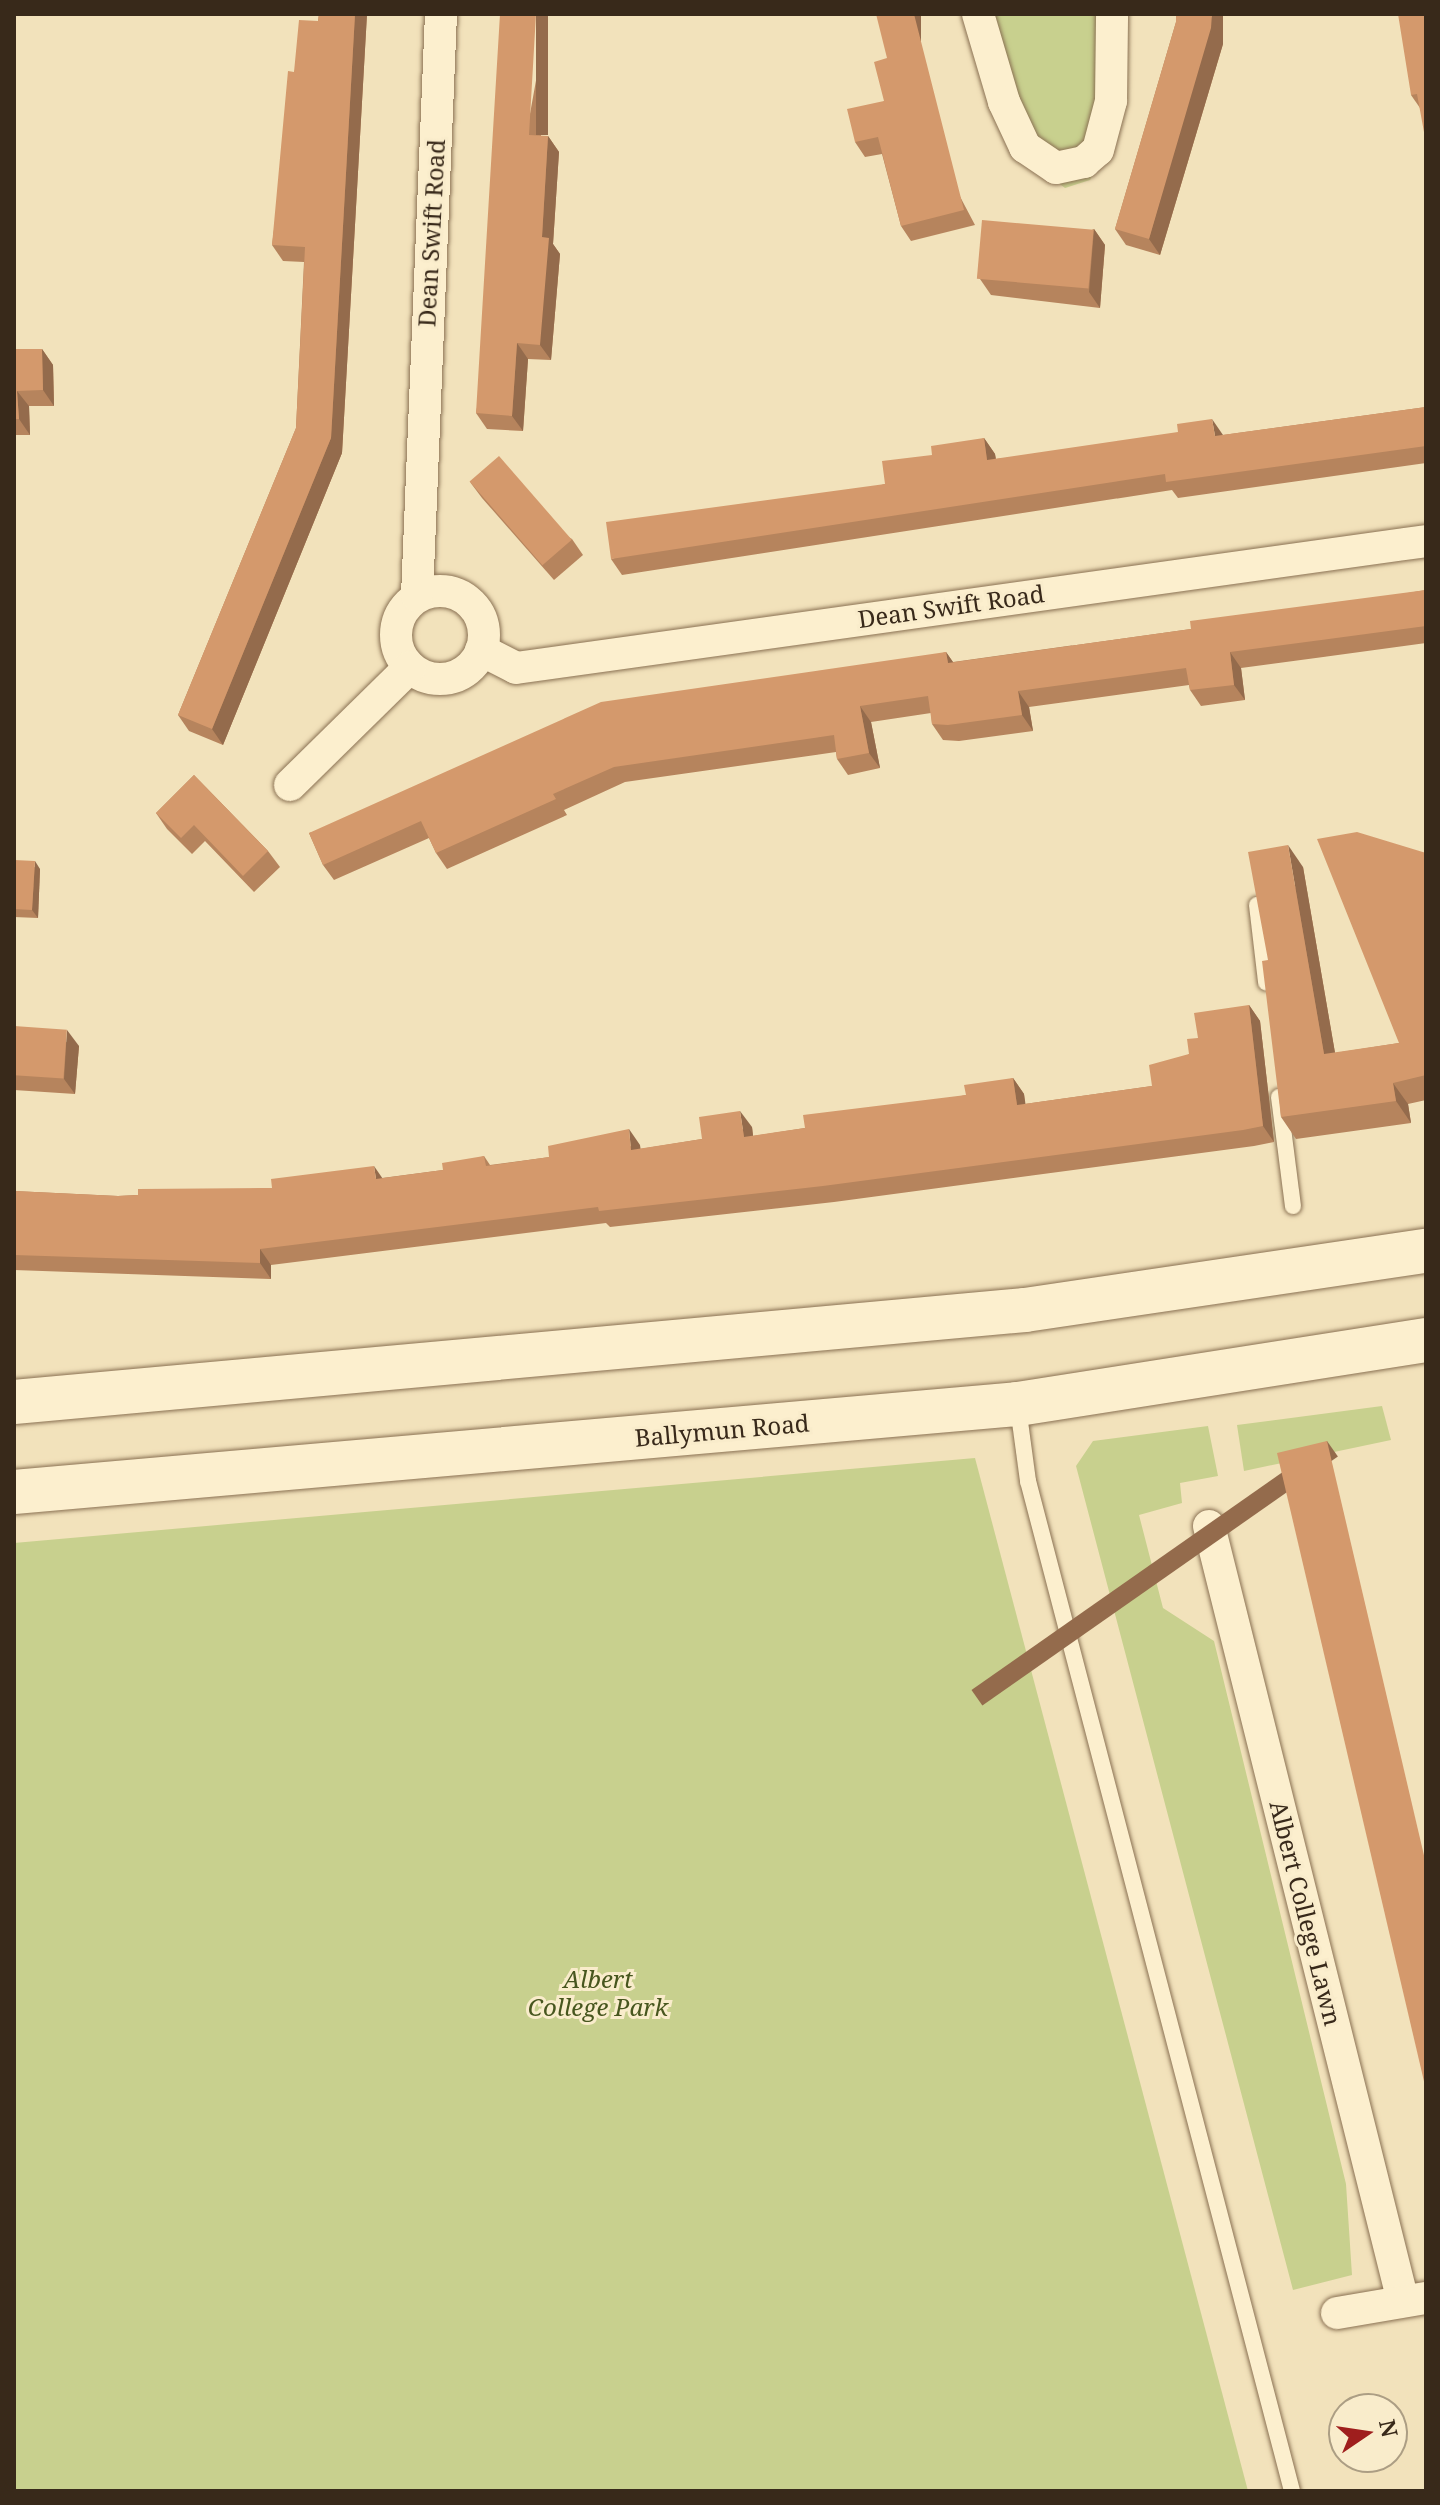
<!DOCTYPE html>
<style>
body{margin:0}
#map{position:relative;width:1440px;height:2505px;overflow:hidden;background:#f2e2bb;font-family:"Noto Serif",serif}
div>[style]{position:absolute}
.green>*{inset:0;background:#c8d08e}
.roads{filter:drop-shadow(0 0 2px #8a7153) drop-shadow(0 0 2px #8a7153)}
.service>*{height:16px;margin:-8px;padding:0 8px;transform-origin:8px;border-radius:8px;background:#fcefce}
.minor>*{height:32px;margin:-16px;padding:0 16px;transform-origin:16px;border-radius:16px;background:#fcefce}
.minor>.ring{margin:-16px;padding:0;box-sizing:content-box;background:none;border:32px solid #fcefce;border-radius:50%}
.secondary>*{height:44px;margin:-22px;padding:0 22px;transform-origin:22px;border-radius:22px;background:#fcefce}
.wall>*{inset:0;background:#b6845d}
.shaded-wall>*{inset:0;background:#946b4c;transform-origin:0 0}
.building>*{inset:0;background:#d4996c;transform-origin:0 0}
span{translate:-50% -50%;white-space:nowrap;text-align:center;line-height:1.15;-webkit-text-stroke:6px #f9eccb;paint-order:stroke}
.street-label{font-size:24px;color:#38291a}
.park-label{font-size:24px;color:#47561e;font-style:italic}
.frame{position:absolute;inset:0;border:16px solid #38291a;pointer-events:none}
.north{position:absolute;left:1328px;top:2393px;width:80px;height:80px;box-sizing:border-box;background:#f9eccb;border:2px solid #ac9e84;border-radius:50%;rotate:77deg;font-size:22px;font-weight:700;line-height:32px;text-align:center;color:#38291a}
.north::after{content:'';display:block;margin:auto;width:28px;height:36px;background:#9f1e1d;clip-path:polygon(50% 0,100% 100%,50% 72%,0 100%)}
</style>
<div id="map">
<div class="green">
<i style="clip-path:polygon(992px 14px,1116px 14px,1104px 152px,1090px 180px,1065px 188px,1044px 172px,1010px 101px)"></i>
<i style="clip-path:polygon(1382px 1406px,1391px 1440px,1244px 1471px,1237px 1425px)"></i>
<i style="clip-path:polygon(1208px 1426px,1218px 1476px,1180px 1483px,1182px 1503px,1139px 1515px,1163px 1608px,1214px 1641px,1346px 2184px,1352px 2275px,1293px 2290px,1076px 1466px,1093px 1441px)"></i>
<i style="clip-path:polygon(975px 1458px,1248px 2491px,14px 2491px,14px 1543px)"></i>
</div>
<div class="roads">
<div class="service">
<i style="left:1257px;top:905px;width:78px;rotate:83.3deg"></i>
<i style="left:1279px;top:1097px;width:110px;rotate:82.7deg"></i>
<i style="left:1018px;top:1407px;width:75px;rotate:82.3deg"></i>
<i style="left:1028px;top:1481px;width:1044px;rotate:75.35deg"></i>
</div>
<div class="minor">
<i style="left:978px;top:14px;width:92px;rotate:73.5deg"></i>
<i style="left:1004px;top:102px;width:50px;rotate:65deg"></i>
<i style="left:1025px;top:147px;width:37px;rotate:34deg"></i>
<i style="left:1056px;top:168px;width:29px;rotate:-12deg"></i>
<i style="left:1084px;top:162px;width:18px;rotate:-41deg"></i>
<i style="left:1098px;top:150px;width:51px;rotate:-75.1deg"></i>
<i style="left:1111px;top:101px;width:87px;rotate:-89.3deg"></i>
<i class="ring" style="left:396px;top:591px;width:56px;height:56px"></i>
<i style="left:417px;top:596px;width:582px;rotate:-87.64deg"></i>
<i style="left:481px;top:650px;width:39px;rotate:27deg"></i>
<i style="left:516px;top:668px;width:919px;rotate:-7.94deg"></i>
<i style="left:290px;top:785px;width:168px;rotate:-44.5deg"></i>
<i style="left:1209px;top:1526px;width:799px;rotate:75.95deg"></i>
<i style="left:1337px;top:2313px;width:90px;rotate:-9.6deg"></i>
</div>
<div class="secondary">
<i style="left:14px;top:1402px;width:1015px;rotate:-5.2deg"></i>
<i style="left:1025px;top:1310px;width:405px;rotate:-8.4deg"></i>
<i style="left:14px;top:1492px;width:1008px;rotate:-5.01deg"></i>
<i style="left:1018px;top:1404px;width:413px;rotate:-8.9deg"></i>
</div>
</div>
<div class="wall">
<i style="clip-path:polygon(319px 14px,367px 14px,342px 453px,223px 745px,189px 731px,178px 715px,296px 428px,304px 262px,283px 261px,272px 245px,294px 72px,318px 21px)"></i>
<i style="clip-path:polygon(548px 14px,541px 136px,548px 136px,559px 152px,553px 244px,560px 254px,551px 360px,528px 359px,523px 431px,487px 429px,476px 413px)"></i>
<i style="clip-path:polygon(1426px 14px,1420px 108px,1411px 95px)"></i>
<i style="clip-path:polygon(1176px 22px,1223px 44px,1160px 255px,1126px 245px,1115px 229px)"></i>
<i style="clip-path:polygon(887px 58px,975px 225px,911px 241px,901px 226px,882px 154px,865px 157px,855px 142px,884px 101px)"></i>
<i style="clip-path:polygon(1094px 229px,1105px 245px,1100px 308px,991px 295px,980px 279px)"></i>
<i style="clip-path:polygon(14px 349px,42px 349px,53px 365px,54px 406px,29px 406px,30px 435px,14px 435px)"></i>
<i style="clip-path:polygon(1426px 407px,1426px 463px,1178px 498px,1172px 490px,622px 575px,611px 559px,885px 484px,984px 438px,995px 454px,996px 459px,1223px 435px)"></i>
<i style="clip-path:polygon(470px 482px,572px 539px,583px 555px,554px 580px,482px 498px)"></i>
<i style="clip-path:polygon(1426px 590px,1426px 643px,1241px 668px,1245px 700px,1201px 706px,1190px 690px,1189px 685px,1029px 707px,1033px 731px,959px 741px,943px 740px,932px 724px,931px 713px,871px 722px,880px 768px,848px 775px,837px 759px,836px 752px,625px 782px,564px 810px,567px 815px,447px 869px,436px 853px,429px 838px,334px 880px,323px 865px,309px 833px,946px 652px,953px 662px,1191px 629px)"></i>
<i style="clip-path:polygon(194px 775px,268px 851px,280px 867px,254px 892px,205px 841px,192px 854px,167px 829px,156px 813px)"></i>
<i style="clip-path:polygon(1426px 853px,1426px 1100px,1408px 1104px,1411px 1123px,1296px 1139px,1281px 1117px,1268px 960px,1303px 867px,1335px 1053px,1399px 1043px)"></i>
<i style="clip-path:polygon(14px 860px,40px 869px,38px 918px,14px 917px)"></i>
<i style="clip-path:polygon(1249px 1005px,1260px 1021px,1274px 1142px,1254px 1146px,834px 1202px,610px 1227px,606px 1223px,271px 1265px,271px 1279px,14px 1270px,14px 1191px,118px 1196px,272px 1188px,382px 1178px,443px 1170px,484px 1156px,490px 1165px,640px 1145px,640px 1149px,702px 1139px,752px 1127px,753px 1136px,805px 1128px,966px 1095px,1013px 1078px,1024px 1094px,1025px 1104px,1152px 1086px,1189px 1054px,1198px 1038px)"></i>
<i style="clip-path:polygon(14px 1026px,79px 1046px,75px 1094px,14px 1090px)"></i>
</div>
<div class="shaded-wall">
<i style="clip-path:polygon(355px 14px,367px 14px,342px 453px,223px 745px,212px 729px,331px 438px)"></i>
<i style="left:536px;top:14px;width:12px;height:121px"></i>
<i style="left:914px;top:14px;width:7px;height:202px"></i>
<i style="clip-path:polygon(1212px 14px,1223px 14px,1223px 44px,1160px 255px,1149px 239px)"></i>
<i style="clip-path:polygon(548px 136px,559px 152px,553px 244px,560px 254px,551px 360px,540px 345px,542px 237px)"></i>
<i style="clip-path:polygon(1094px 229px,1105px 245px,1100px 308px,1089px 292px)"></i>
<i style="clip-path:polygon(517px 343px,528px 359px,523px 431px,512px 416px)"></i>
<i style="clip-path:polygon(42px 349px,53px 365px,54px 406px,43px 390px)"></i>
<i style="clip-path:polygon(17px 391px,29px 406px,30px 435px,19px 419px)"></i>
<i style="clip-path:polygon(1212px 419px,1223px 435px,1226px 452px,1215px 436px)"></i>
<i style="clip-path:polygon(984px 438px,995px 454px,998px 476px,987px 460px)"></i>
<i style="clip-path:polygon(946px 652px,957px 668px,948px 663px)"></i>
<i style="clip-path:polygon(1230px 652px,1241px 668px,1245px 700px,1234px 685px)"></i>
<i style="clip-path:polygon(1018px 691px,1029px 707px,1033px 731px,1022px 715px)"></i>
<i style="clip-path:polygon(860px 706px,871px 722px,880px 768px,869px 753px)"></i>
<i style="clip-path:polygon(1288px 845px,1303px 867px,1339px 1076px,1324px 1054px)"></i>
<i style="clip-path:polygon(35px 861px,40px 869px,38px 918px,32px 910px)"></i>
<i style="clip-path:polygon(1249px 1005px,1260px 1021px,1274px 1142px,1263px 1126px)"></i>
<i style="clip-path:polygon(67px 1030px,79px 1046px,75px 1094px,64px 1079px)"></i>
<i style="clip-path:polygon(1013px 1078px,1024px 1094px,1028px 1121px,1017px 1105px)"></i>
<i style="clip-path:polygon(1393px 1083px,1408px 1104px,1411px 1123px,1396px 1101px)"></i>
<i style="clip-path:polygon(740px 1111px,752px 1127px,755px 1153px,744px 1137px)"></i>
<i style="clip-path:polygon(629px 1129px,640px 1145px,643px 1166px,631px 1150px)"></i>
<i style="clip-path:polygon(374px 1166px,385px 1182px,376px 1179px)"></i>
<i style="clip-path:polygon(260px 1249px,271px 1265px,271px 1279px,260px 1263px)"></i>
<i style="left:1327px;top:1441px;width:19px;height:434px;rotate:55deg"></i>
</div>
<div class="building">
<i style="clip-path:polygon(319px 14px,355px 14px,331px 438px,212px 729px,178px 715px,296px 428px,305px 247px,272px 245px,288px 71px,294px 72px,299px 20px,318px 21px)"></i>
<i style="clip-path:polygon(500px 14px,536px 14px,529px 135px,548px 136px,542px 237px,549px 238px,540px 345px,517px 343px,512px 416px,476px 413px)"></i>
<i style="clip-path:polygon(876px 14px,914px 14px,964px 210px,901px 226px,878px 137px,855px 142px,847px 109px,884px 101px,874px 62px,887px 58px)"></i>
<i style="clip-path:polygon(1176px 14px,1212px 14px,1211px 28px,1149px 239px,1115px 229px,1176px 22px)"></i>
<i style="clip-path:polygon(1398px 14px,1426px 14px,1426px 143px,1417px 94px,1411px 95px)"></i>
<i style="left:982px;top:220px;width:112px;height:59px;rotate:5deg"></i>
<i style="clip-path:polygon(14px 349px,42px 349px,43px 390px,17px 391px,19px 419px,14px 419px)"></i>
<i style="clip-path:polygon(1426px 407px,1426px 446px,1166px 482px,1165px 474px,611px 559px,606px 522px,885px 484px,882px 461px,932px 455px,931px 446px,984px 438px,987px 460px,1178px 432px,1177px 424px,1212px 419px,1215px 436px)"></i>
<i style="left:499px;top:456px;width:111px;height:39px;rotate:49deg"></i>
<i style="clip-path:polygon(1426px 590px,1426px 626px,1230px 652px,1234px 685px,1190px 690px,1186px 668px,1018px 691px,1022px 715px,948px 725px,932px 724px,928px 696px,860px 706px,869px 753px,837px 759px,834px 735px,614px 767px,553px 794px,556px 799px,436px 853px,421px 821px,323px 865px,309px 833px,601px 702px,946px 652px,948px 663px,1191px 629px,1190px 621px)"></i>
<i style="clip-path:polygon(194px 775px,268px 851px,243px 876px,194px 825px,181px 838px,156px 813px)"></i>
<i style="clip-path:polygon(1357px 832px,1426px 853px,1426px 1075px,1393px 1083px,1396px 1101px,1281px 1117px,1262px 961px,1268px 960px,1248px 852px,1288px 845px,1324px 1054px,1399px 1043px,1317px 839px)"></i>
<i style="clip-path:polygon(14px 860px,35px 861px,32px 910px,14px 909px)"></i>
<i style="clip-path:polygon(1249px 1005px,1263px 1126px,1243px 1130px,823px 1186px,599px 1211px,598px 1207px,260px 1249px,260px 1263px,14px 1255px,14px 1191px,118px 1196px,138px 1195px,138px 1189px,272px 1188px,271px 1179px,374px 1166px,376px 1179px,443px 1170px,442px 1163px,484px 1156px,486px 1166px,549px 1157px,548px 1146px,629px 1129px,631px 1150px,702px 1139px,699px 1117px,740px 1111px,744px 1137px,805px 1128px,803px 1115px,966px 1095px,964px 1085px,1013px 1078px,1017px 1105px,1152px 1086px,1149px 1065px,1189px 1054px,1187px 1039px,1198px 1038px,1194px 1013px)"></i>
<i style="left:14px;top:1026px;width:53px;height:49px;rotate:4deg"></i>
<i style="clip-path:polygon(1327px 1441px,1426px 1864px,1426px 2090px,1277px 1453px)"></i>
</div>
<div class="street-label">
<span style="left:431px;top:233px;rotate:-87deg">Dean Swift Road</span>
<span style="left:951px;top:606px;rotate:-8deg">Dean Swift Road</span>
<span style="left:722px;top:1430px;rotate:-5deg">Ballymun Road</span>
<span style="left:1306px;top:1913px;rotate:76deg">Albert College Lawn</span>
</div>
<div class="park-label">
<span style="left:598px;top:1993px">Albert<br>College Park</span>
</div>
<div class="frame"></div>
<div class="north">N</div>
</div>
